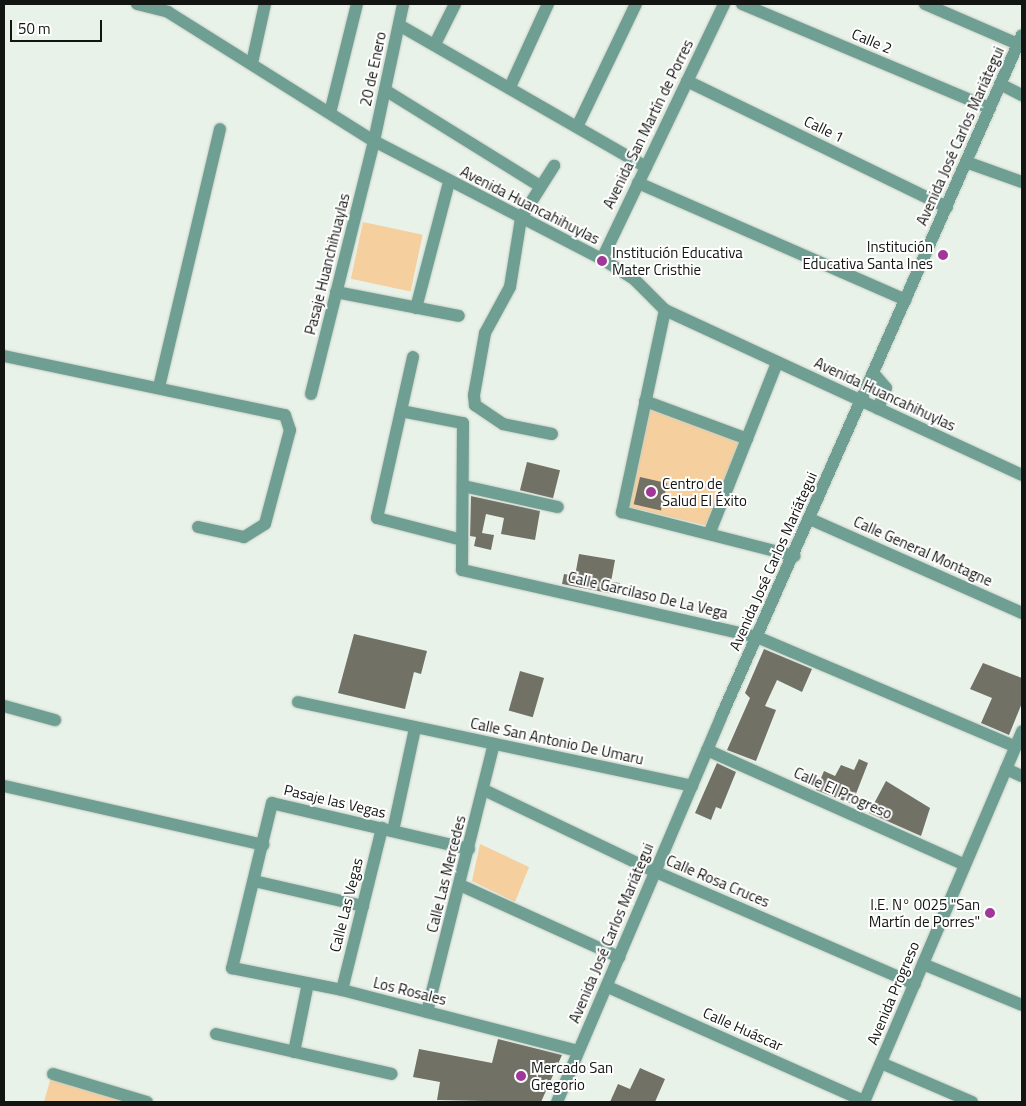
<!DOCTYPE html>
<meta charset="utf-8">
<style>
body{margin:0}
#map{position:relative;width:1026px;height:1106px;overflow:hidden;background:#e9f2e8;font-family:"Titillium Web",sans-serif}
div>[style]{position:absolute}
.green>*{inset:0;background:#f5cf9e;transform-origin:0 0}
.building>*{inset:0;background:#717166;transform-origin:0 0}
.roads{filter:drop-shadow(0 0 1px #c7cfc6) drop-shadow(0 0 1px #c7cfc6)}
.minor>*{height:12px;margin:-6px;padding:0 6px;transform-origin:6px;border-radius:6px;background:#6f9e92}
.dots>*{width:14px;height:14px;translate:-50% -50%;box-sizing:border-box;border:2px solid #fff;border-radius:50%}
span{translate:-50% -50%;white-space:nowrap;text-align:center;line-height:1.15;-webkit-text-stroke:4px #fff;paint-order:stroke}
.street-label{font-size:15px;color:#121511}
.poi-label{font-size:15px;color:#121511}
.right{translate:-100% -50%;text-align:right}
.left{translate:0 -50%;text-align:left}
.frame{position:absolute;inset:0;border:5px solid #121511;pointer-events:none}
.scale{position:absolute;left:10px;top:20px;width:92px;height:22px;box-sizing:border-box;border:2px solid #121511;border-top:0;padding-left:6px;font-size:15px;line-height:18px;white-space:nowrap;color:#121511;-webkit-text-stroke:4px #fff;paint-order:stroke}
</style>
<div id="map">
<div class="green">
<i style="left:363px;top:222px;width:61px;height:58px;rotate:12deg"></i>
<i style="clip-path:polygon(648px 409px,741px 442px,708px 526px,629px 507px)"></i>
<i style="clip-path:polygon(480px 844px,529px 867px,515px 902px,472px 881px)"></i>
<i style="clip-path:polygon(51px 1077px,149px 1102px,44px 1102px)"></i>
</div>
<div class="building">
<i style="left:527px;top:462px;width:34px;height:29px;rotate:14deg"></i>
<i style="left:640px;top:477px;width:28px;height:28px;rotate:13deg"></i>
<i style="clip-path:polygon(471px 496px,540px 511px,535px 540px,501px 534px,504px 518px,486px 514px,482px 533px,494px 535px,491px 550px,474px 546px,476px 537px,470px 536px)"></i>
<i style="clip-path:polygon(579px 554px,615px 560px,611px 582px,620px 583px,618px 595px,562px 584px,564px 574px,575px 576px)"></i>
<i style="clip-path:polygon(354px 634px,427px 651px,421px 674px,414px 672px,405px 709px,338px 693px)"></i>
<i style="clip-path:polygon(764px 649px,812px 669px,802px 692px,777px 680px,765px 706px,776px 710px,756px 761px,727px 750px,750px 698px,745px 693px)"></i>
<i style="clip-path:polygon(983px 663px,1022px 678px,1022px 703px,1009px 735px,981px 723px,992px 698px,970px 689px)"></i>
<i style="left:520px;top:671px;width:25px;height:41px;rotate:16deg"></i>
<i style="clip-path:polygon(859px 759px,868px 763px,852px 804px,816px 790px,824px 771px,835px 776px,841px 765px,854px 770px)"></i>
<i style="clip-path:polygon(717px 763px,736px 772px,721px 809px,716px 807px,711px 820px,695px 813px)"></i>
<i style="clip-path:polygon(886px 781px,930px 808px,921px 836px,869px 813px)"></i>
<i style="clip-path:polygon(498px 1039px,562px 1055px,541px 1102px,437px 1100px,440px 1082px,413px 1077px,419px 1049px,492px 1063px)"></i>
<i style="clip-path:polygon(640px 1068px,665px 1079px,655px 1102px,610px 1102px,618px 1084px,630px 1089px)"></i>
</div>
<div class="roads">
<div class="minor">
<i style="left:137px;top:4px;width:32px;rotate:14deg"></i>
<i style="left:168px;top:12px;width:243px;rotate:32.1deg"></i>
<i style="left:374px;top:141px;width:257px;rotate:27.4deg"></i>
<i style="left:602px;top:259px;width:39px;rotate:32deg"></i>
<i style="left:635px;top:280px;width:42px;rotate:45deg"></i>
<i style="left:665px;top:310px;width:393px;rotate:24.8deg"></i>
<i style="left:742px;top:4px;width:269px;rotate:22.8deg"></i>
<i style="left:925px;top:4px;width:101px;rotate:23.3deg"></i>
<i style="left:399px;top:25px;width:285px;rotate:29.9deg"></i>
<i style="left:435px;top:44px;width:45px;rotate:-63.4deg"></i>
<i style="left:252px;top:63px;width:60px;rotate:-77.6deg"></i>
<i style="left:687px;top:81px;width:289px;rotate:25.9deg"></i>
<i style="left:1000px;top:84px;width:25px;rotate:27deg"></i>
<i style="left:510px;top:87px;width:91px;rotate:-65.4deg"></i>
<i style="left:385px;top:90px;width:182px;rotate:31.8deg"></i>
<i style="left:330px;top:113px;width:112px;rotate:-76.1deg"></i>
<i style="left:577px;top:127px;width:136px;rotate:-64.4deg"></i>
<i style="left:966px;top:162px;width:59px;rotate:19.7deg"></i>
<i style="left:638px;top:183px;width:292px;rotate:23.6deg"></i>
<i style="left:602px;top:259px;width:283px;rotate:-64.4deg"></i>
<i style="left:336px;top:292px;width:125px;rotate:11deg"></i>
<i style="left:416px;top:308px;width:130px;rotate:-75.3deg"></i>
<i style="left:665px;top:310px;width:207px;rotate:102deg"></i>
<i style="left:622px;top:512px;width:178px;rotate:14.3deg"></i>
<i style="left:4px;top:356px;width:287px;rotate:11.9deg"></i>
<i style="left:285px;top:415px;width:16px;rotate:72deg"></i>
<i style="left:290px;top:430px;width:97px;rotate:104.9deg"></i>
<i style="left:265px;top:524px;width:25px;rotate:148deg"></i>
<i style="left:244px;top:537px;width:47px;rotate:-167.7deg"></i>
<i style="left:413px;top:357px;width:165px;rotate:102.6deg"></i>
<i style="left:377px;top:518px;width:88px;rotate:14.5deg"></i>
<i style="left:874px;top:374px;width:18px;rotate:49deg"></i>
<i style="left:886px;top:388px;width:22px;rotate:111deg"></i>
<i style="left:159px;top:387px;width:265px;rotate:-76.7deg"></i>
<i style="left:311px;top:394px;width:261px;rotate:-76deg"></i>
<i style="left:374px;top:141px;width:140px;rotate:-78deg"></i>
<i style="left:645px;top:401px;width:109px;rotate:20.4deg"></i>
<i style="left:401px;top:411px;width:63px;rotate:11deg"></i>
<i style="left:463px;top:423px;width:147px;rotate:90.4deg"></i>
<i style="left:462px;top:570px;width:303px;rotate:12.8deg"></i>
<i style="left:757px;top:637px;width:281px;rotate:23deg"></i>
<i style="left:552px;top:434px;width:50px;rotate:-168.5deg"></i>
<i style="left:503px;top:424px;width:34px;rotate:-146deg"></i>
<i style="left:475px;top:405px;width:10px;rotate:-96deg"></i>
<i style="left:474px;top:395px;width:63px;rotate:-79.9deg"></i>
<i style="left:485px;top:333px;width:52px;rotate:-61.5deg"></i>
<i style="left:510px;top:287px;width:70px;rotate:-80.9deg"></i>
<i style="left:521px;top:218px;width:62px;rotate:-57.6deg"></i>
<i style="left:463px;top:486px;width:97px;rotate:12.5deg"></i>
<i style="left:810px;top:519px;width:232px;rotate:23.9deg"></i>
<i style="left:710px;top:532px;width:182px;rotate:-68.4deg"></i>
<i style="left:298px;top:702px;width:403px;rotate:12deg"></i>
<i style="left:4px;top:706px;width:53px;rotate:15.4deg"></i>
<i style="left:707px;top:750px;width:282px;rotate:24deg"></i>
<i style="left:1006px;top:769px;width:17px;rotate:24deg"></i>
<i style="left:4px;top:786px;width:266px;rotate:12.8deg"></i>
<i style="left:484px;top:790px;width:191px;rotate:25.5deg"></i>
<i style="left:656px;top:872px;width:282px;rotate:23.4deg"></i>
<i style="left:393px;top:831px;width:105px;rotate:-77.9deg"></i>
<i style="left:469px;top:849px;width:202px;rotate:-166.9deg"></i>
<i style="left:272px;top:803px;width:170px;rotate:103.6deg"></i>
<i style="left:232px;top:968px;width:112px;rotate:11.3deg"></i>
<i style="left:342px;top:990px;width:244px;rotate:14.5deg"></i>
<i style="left:254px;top:881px;width:112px;rotate:12.9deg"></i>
<i style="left:460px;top:885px;width:175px;rotate:24.4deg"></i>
<i style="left:923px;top:964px;width:107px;rotate:22.5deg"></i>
<i style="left:608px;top:987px;width:280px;rotate:24deg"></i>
<i style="left:342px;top:990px;width:167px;rotate:-76.1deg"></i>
<i style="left:427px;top:1012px;width:276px;rotate:-76deg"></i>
<i style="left:216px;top:1034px;width:180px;rotate:12.8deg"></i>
<i style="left:294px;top:1052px;width:70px;rotate:-78.5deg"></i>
<i style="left:881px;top:1063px;width:99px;rotate:23.2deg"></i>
<i style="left:53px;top:1074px;width:98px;rotate:16.6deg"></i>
<i style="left:557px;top:1102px;width:418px;rotate:-66.9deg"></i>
<i style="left:721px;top:717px;width:745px;rotate:-66.19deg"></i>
<i style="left:864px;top:1102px;width:403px;rotate:-66.9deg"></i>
</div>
</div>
<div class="dots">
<i style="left:943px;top:255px;background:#a13799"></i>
<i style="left:602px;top:261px;background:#a13799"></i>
<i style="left:651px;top:492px;background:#a13799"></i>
<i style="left:990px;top:913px;background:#a13799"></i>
<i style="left:521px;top:1076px;background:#a13799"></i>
</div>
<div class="street-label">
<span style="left:872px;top:41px;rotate:23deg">Calle 2</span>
<span style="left:373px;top:69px;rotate:-78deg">20 de Enero</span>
<span style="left:648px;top:124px;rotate:-64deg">Avenida San Martín de Porres</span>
<span style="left:824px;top:129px;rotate:26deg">Calle 1</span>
<span style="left:960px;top:136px;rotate:-66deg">Avenida José Carlos Mariátegui</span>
<span style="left:530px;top:205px;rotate:27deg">Avenida Huancahihuylas</span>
<span style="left:327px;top:264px;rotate:-76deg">Pasaje Huanchihuaylas</span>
<span style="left:885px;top:394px;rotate:25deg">Avenida Huancahihuylas</span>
<span style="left:923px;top:551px;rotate:24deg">Calle General Montagne</span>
<span style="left:773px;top:561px;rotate:-66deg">Avenida José Carlos Mariátegui</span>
<span style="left:648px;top:595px;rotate:13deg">Calle Garcilaso De La Vega</span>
<span style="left:557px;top:741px;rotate:12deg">Calle San Antonio De Umaru</span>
<span style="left:843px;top:793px;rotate:24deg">Calle El Progreso</span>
<span style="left:335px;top:801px;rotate:13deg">Pasaje las Vegas</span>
<span style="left:446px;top:874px;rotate:-76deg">Calle Las Mercedes</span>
<span style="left:718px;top:881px;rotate:23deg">Calle Rosa Cruces</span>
<span style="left:346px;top:905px;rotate:-76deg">Calle Las Vegas</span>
<span style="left:611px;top:933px;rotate:-67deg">Avenida José Carlos Mariátegui</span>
<span style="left:410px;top:991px;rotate:14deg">Los Rosales</span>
<span style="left:893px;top:993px;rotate:-67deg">Avenida Progreso</span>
<span style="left:743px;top:1029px;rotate:24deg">Calle Huáscar</span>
</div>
<div class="poi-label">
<span class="right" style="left:933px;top:255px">Institución<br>Educativa Santa Ines</span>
<span class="left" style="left:612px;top:261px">Institución Educativa<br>Mater Cristhie</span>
<span class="left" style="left:662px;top:492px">Centro de<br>Salud El Éxito</span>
<span class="right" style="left:980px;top:913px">I.E. N° 0025 "San<br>Martín de Porres"</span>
<span class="left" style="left:531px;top:1076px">Mercado San<br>Gregorio</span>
</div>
<div class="frame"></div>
<div class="scale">50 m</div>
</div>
